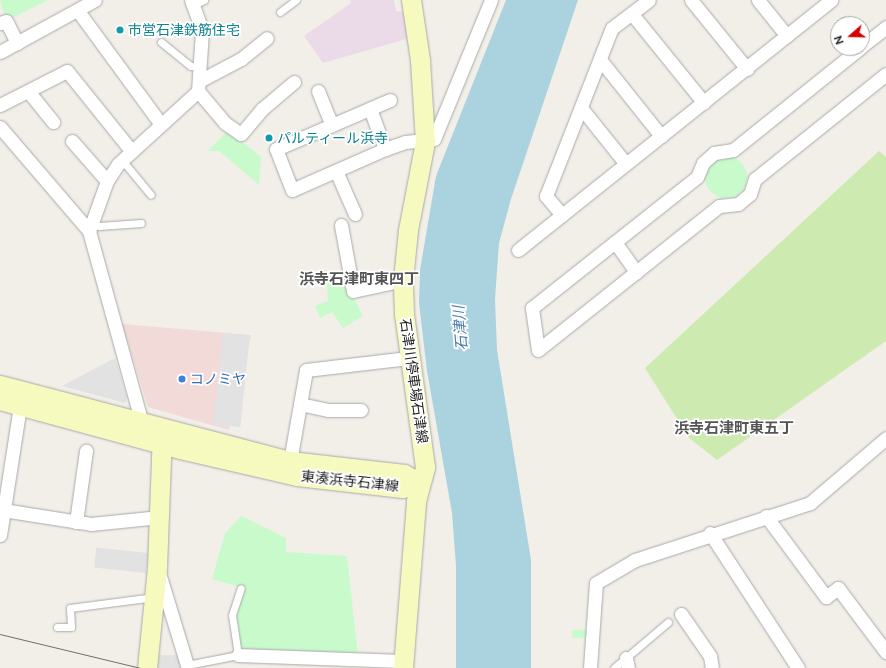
<!DOCTYPE html>
<meta charset="utf-8">
<style>
body{margin:0}
#map{position:relative;width:886px;height:668px;overflow:hidden;background:#f2efe9;font-family:Raleway,"Noto Sans JP",sans-serif}
div>[style]{position:absolute}
.commercial>*{inset:0;background:#f2dad9}
.industrial>*{inset:0;background:#ebdbe8}
.grass>*{inset:0;background:#cdebb0}
.park>*{inset:0;background:#c8facc;transform-origin:0 0}
.round{border-radius:50%}
.parking>*{inset:0;background:#e2e2e2;transform-origin:0 0}
.water>*{inset:0;background:#aad3df}
.roads{filter:drop-shadow(0 0 1px #a9a9a9) drop-shadow(0 0 1px #a9a9a9)}
.lane>*{height:7px;margin:-3.5px;padding:0 3.5px;transform-origin:3.5px;border-radius:3.5px;background:#fff}
.street>*{height:13px;margin:-6.5px;padding:0 6.5px;transform-origin:6.5px;border-radius:6.5px;background:#fff}
.secondary>*{height:19px;margin:-9.5px;padding:0 9.5px;transform-origin:9.5px;border-radius:9.5px;background:#f7fabf}
.tram>*{height:1px;margin:-0.5px;padding:0 0.5px;transform-origin:0.5px;border-radius:0.5px;background:#707070}
.dots>*{width:11px;height:11px;translate:-50% -50%;box-sizing:border-box;border:2px solid #fff;border-radius:50%}
span{translate:-50% -50%;white-space:nowrap;text-align:center;line-height:1.15;-webkit-text-stroke:3.5px #fff;paint-order:stroke}
.culture-label{font-size:14px;color:#0d838f}
.left{translate:0 -50%;text-align:left}
.shop-label{font-size:14px;color:#366cbe}
.street-label{font-size:14px;color:#222}
.neighbourhood-label{font-size:15px;color:#555;font-weight:700}
.water-label{font-size:15px;color:#4a7aab;font-style:italic}
.north{position:absolute;left:830px;top:16px;width:40px;height:40px;box-sizing:border-box;background:#fff;border:1px solid #a7a7a7;border-radius:50%;rotate:250deg;font-size:11px;font-weight:700;line-height:16px;text-align:center;color:#222}
.north::after{content:'';display:block;margin:auto;width:14px;height:18px;background:#d40000;clip-path:polygon(50% 0,100% 100%,50% 72%,0 100%)}
</style>
<div id="map">
<div class="commercial">
<i style="clip-path:polygon(122px 324px,251px 335px,229px 430px,148px 407px)"></i>
</div>
<div class="industrial">
<i style="clip-path:polygon(350px 0,394px 0,396px 11px,406px 12px,410px 38px,323px 63px,304px 36px,351px 3px)"></i>
</div>
<div class="grass">
<i style="clip-path:polygon(879px 151px,886px 157px,886px 341px,717px 460px,689px 438px,645px 368px)"></i>
</div>
<div class="park">
<i style="clip-path:polygon(0 0,48px 0,6px 21px)"></i>
<i style="clip-path:polygon(228px 130px,261px 157px,259px 185px,219px 151px,208px 151px)"></i>
<i class="round" style="left:705px;top:156px;width:42px;height:42px"></i>
<i style="clip-path:polygon(344px 279px,363px 316px,343px 328px,332px 312px,320px 318px,315px 306px,328px 301px,327px 281px)"></i>
<i style="clip-path:polygon(241px 516px,286px 538px,286px 552px,347px 556px,358px 656px,239px 652px,234px 615px,243px 588px,212px 579px,225px 533px)"></i>
<i style="left:572px;top:630px;width:16px;height:8px"></i>
</div>
<div class="parking">
<i style="left:223px;top:333px;width:27px;height:92px;rotate:6deg"></i>
<i style="clip-path:polygon(115px 358px,127px 398px,125px 403px,62px 386px)"></i>
<i style="left:148px;top:553px;width:20px;height:52px;rotate:96deg"></i>
<i style="left:158px;top:655px;width:25px;height:13px"></i>
</div>
<div class="water">
<i style="clip-path:polygon(506px 0,578px 0,511px 199px,499px 243px,495px 299px,497px 350px,531px 560px,531px 668px,456px 668px,456px 566px,452px 513px,427px 371px,419px 303px,420px 270px,436px 176px)"></i>
</div>
<div class="roads">
<div class="lane">
<i style="left:193px;top:5px;width:12px;rotate:-24deg"></i>
<i style="left:280px;top:12px;width:20px;rotate:-37deg"></i>
<i style="left:161px;top:42px;width:38px;rotate:39deg"></i>
<i style="left:191px;top:66px;width:10px;rotate:6deg"></i>
<i style="left:122px;top:160px;width:45px;rotate:50.4deg"></i>
<i style="left:92px;top:223px;width:8px;rotate:23deg"></i>
<i style="left:99px;top:226px;width:42px;rotate:-4.1deg"></i>
<i style="left:57px;top:627px;width:14px"></i>
<i style="left:71px;top:627px;width:19px;rotate:-93deg"></i>
<i style="left:70px;top:608px;width:85px;rotate:-7.5deg"></i>
<i style="left:187px;top:665px;width:52px;rotate:-11.1deg"></i>
<i style="left:238px;top:655px;width:40px;rotate:-98.5deg"></i>
<i style="left:232px;top:615px;width:28px;rotate:-72deg"></i>
<i style="left:614px;top:668px;width:71px;rotate:-40.4deg"></i>
</div>
<div class="street">
<i style="left:691px;top:0;width:89px;rotate:50.9deg"></i>
<i style="left:758px;top:0;width:46px;rotate:51.1deg"></i>
<i style="left:78px;top:11px;width:139px;rotate:53.8deg"></i>
<i style="left:632px;top:14px;width:114px;rotate:51deg"></i>
<i style="left:0;top:23px;width:6px;rotate:-18deg"></i>
<i style="left:6px;top:21px;width:25px;rotate:63deg"></i>
<i style="left:862px;top:46px;width:31px;rotate:-38deg"></i>
<i style="left:860px;top:48px;width:163px;rotate:141.2deg"></i>
<i style="left:733px;top:150px;width:19px;rotate:171deg"></i>
<i style="left:714px;top:153px;width:15px;rotate:138deg"></i>
<i style="left:703px;top:163px;width:15px;rotate:113deg"></i>
<i style="left:697px;top:177px;width:211px;rotate:141.6deg"></i>
<i style="left:532px;top:308px;width:42px;rotate:81.9deg"></i>
<i style="left:538px;top:350px;width:231px;rotate:-38.5deg"></i>
<i style="left:719px;top:206px;width:19px;rotate:-6deg"></i>
<i style="left:738px;top:204px;width:16px;rotate:-40deg"></i>
<i style="left:750px;top:194px;width:16px;rotate:-72deg"></i>
<i style="left:755px;top:179px;width:168px;rotate:-38.7deg"></i>
<i style="left:0;top:52px;width:108px;rotate:-28.7deg"></i>
<i style="left:602px;top:62px;width:95px;rotate:51.4deg"></i>
<i style="left:201px;top:80px;width:45px;rotate:-27.7deg"></i>
<i style="left:241px;top:59px;width:33px;rotate:-39deg"></i>
<i style="left:28px;top:91px;width:40px;rotate:51deg"></i>
<i style="left:198px;top:91px;width:42px;rotate:49.8deg"></i>
<i style="left:225px;top:123px;width:19px;rotate:35deg"></i>
<i style="left:241px;top:134px;width:33px;rotate:-50deg"></i>
<i style="left:262px;top:109px;width:42px;rotate:-40.2deg"></i>
<i style="left:318px;top:91px;width:37px;rotate:68deg"></i>
<i style="left:390px;top:100px;width:124px;rotate:156.7deg"></i>
<i style="left:276px;top:149px;width:44px;rotate:68.7deg"></i>
<i style="left:292px;top:190px;width:102px;rotate:-23.8deg"></i>
<i style="left:385px;top:149px;width:21px;rotate:-19deg"></i>
<i style="left:405px;top:142px;width:29px;rotate:-6deg"></i>
<i style="left:434px;top:139px;width:150px;rotate:-67.7deg"></i>
<i style="left:0;top:105px;width:75px;rotate:-26.9deg"></i>
<i style="left:67px;top:71px;width:100px;rotate:51.1deg"></i>
<i style="left:370px;top:109px;width:43px;rotate:69.4deg"></i>
<i style="left:582px;top:109px;width:70px;rotate:51.3deg"></i>
<i style="left:0;top:127px;width:137px;rotate:49.4deg"></i>
<i style="left:89px;top:231px;width:203px;rotate:74.6deg"></i>
<i style="left:72px;top:141px;width:53px;rotate:48.8deg"></i>
<i style="left:336px;top:171px;width:47px;rotate:66.2deg"></i>
<i style="left:562px;top:215px;width:25px;rotate:-130deg"></i>
<i style="left:546px;top:196px;width:180px;rotate:-68.6deg"></i>
<i style="left:612px;top:28px;width:46px;rotate:-37.1deg"></i>
<i style="left:341px;top:225px;width:67px;rotate:79.7deg"></i>
<i style="left:353px;top:291px;width:51px;rotate:-12.4deg"></i>
<i style="left:89px;top:231px;width:53px;rotate:-70.2deg"></i>
<i style="left:107px;top:181px;width:20px;rotate:-57deg"></i>
<i style="left:118px;top:164px;width:108px;rotate:-42.4deg"></i>
<i style="left:198px;top:91px;width:61px;rotate:-86.2deg"></i>
<i style="left:202px;top:30px;width:32px;rotate:-110deg"></i>
<i style="left:615px;top:242px;width:37px;rotate:55deg"></i>
<i style="left:518px;top:250px;width:401px;rotate:-38.6deg"></i>
<i style="left:300px;top:404px;width:29px;rotate:12deg"></i>
<i style="left:328px;top:410px;width:33px"></i>
<i style="left:290px;top:461px;width:92px;rotate:-80deg"></i>
<i style="left:306px;top:370px;width:103px;rotate:-6.7deg"></i>
<i style="left:3px;top:510px;width:89px;rotate:9deg"></i>
<i style="left:91px;top:524px;width:69px;rotate:-5.8deg"></i>
<i style="left:766px;top:516px;width:101px;rotate:53.5deg"></i>
<i style="left:826px;top:597px;width:15px;rotate:-37deg"></i>
<i style="left:838px;top:588px;width:80px;rotate:53.1deg"></i>
<i style="left:76px;top:522px;width:72px;rotate:-82deg"></i>
<i style="left:710px;top:533px;width:161px;rotate:56.9deg"></i>
<i style="left:0;top:535px;width:138px;rotate:-81.2deg"></i>
<i style="left:159px;top:573px;width:96px;rotate:73.1deg"></i>
<i style="left:681px;top:614px;width:51px;rotate:55.4deg"></i>
<i style="left:710px;top:656px;width:12px;rotate:81deg"></i>
<i style="left:238px;top:655px;width:165px;rotate:2.1deg"></i>
<i style="left:626px;top:658px;width:10px;rotate:79deg"></i>
<i style="left:590px;top:668px;width:85px;rotate:-86deg"></i>
<i style="left:596px;top:583px;width:45px;rotate:-30.5deg"></i>
<i style="left:635px;top:560px;width:184px;rotate:-18deg"></i>
<i style="left:810px;top:503px;width:100px;rotate:-40.5deg"></i>
</div>
<div class="secondary">
<i style="left:0;top:385px;width:300px;rotate:14.7deg"></i>
<i style="left:290px;top:461px;width:115px;rotate:6.5deg"></i>
<i style="left:404px;top:474px;width:18px;rotate:29deg"></i>
<i style="left:0;top:400px;width:187px;rotate:15.2deg"></i>
<i style="left:180px;top:449px;width:120px;rotate:13deg"></i>
<i style="left:297px;top:476px;width:106px;rotate:6.5deg"></i>
<i style="left:402px;top:488px;width:19px;rotate:-16deg"></i>
<i style="left:147px;top:668px;width:100px;rotate:-84.3deg"></i>
<i style="left:157px;top:568px;width:135px;rotate:-87.9deg"></i>
<i style="left:403px;top:668px;width:168px;rotate:-85.5deg"></i>
<i style="left:416px;top:501px;width:35px;rotate:-75deg"></i>
<i style="left:425px;top:467px;width:154px;rotate:-97.8deg"></i>
<i style="left:404px;top:314px;width:34px;rotate:-92deg"></i>
<i style="left:403px;top:280px;width:50px;rotate:-84.3deg"></i>
<i style="left:408px;top:230px;width:90px;rotate:-79.1deg"></i>
<i style="left:425px;top:142px;width:82px;rotate:-93.5deg"></i>
<i style="left:420px;top:60px;width:61px;rotate:-98.5deg"></i>
</div>
</div>
<div class="tram">
<i style="left:0;top:634px;width:145px;rotate:13.6deg"></i>
</div>
<div class="dots">
<i style="left:120px;top:30px;background:#0f9aa8"></i>
<i style="left:269px;top:138px;background:#0f9aa8"></i>
<i style="left:182px;top:379px;background:#3f7fe0"></i>
</div>
<div class="culture-label">
<span class="left" style="left:128px;top:30px">市営石津鉄筋住宅</span>
<span class="left" style="left:277px;top:138px">パルティール浜寺</span>
</div>
<div class="shop-label">
<span class="left" style="left:190px;top:379px">コノミヤ</span>
</div>
<div class="street-label">
<span style="left:414px;top:381px;rotate:82deg">石津川停車場石津線</span>
<span style="left:350px;top:481px;rotate:6deg">東湊浜寺石津線</span>
</div>
<div class="neighbourhood-label">
<span style="left:359px;top:280px">浜寺石津町東四丁</span>
<span style="left:734px;top:429px">浜寺石津町東五丁</span>
</div>
<div class="water-label">
<span style="left:461px;top:328px;rotate:-95deg">石津川</span>
</div>
<div class="north">N</div>
</div>
